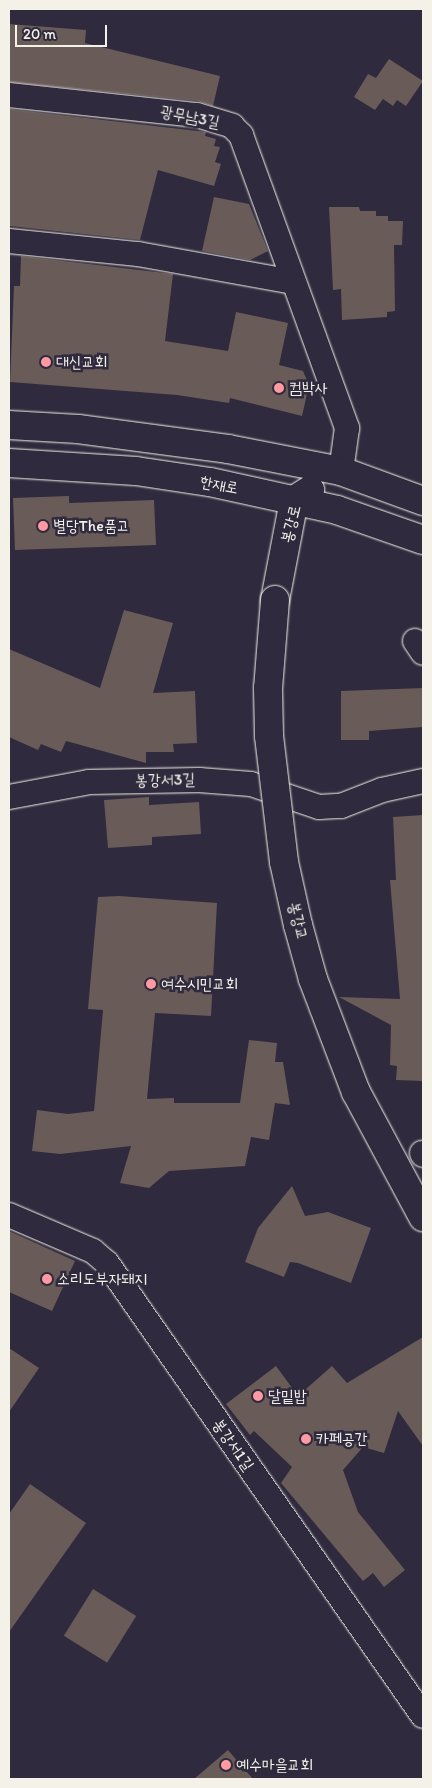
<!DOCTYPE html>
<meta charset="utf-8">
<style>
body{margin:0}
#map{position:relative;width:432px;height:1788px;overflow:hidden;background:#2f2a3d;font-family:Itim,"Poor Story",sans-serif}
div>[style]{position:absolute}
.building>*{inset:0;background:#695b58;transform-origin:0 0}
.roads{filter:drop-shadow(0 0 1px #f4f1e8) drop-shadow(0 0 1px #f4f1e8)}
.street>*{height:24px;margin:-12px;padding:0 12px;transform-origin:12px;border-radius:12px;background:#2f2a3d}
.secondary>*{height:28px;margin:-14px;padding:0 14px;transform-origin:14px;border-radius:14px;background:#2f2a3d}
.bridges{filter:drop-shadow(0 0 1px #f4f1e8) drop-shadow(0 0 1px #f4f1e8)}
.secondary-bridge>*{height:28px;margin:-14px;padding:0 14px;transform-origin:14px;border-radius:14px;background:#2f2a3d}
.dots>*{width:14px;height:14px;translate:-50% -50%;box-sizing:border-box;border:2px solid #2f2a3d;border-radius:50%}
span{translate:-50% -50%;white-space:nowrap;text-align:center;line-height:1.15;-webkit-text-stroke:5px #2f2a3d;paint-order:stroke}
.street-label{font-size:16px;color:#f4f1e8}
.poi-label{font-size:16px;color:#f4f1e8}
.left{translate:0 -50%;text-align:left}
.frame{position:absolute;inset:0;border:10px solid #f4f1e8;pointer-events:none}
.scale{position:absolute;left:15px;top:25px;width:92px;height:22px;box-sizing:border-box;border:2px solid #f4f1e8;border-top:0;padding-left:6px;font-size:15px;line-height:18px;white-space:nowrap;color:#f4f1e8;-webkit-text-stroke:4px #2f2a3d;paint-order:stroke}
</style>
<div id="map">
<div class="building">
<i style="clip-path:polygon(9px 24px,86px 30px,85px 43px,220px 76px,213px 106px,198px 101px,9px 82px)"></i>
<i style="clip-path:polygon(389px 59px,423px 81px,406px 106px,397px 100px,393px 106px,383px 99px,375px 110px,354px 97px,368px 74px,376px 78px)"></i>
<i style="clip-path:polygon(9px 109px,206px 132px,205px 136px,216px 139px,214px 146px,220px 147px,215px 162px,221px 164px,214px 186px,158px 170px,140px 240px,10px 226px)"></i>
<i style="clip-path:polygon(214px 197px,249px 204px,268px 251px,250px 260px,202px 251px)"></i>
<i style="clip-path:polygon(329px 207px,359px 207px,360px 211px,376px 211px,376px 216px,388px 216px,388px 221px,403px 221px,402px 245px,394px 245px,395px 311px,387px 312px,387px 317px,342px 320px,341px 289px,333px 290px)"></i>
<i style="clip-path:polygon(21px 256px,173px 274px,165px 341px,228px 351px,236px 312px,288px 323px,279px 365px,303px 371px,309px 385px,302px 416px,230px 398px,229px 403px,177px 395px,10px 382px,14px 286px,20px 286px)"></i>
<i style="clip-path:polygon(69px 496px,69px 503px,154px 500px,156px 545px,15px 550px,13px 498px)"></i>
<i style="clip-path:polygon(124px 610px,173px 623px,153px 693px,195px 691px,197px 743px,173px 744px,174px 752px,146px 752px,146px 763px,66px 741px,61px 752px,41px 744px,38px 750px,9px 737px,9px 649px,100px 688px)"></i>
<i style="clip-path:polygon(423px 688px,423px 727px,369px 731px,369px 740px,341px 740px,341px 691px)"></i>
<i style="clip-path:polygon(149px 797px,149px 805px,199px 802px,201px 834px,152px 837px,152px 845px,108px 848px,104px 800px)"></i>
<i style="clip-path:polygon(423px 815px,423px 1081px,396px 1080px,397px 1066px,390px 1065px,391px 1025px,339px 997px,400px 999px,390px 880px,396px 880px,393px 817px)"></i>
<i style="clip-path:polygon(119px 896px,217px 903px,211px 1016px,155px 1013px,147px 1099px,174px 1098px,174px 1103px,240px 1103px,249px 1040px,277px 1043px,275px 1062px,283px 1062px,290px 1105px,275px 1103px,269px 1140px,251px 1137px,245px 1166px,169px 1171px,149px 1188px,120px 1183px,131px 1146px,60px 1154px,32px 1151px,37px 1110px,68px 1114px,94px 1111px,103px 1010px,88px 1009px,98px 897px)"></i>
<i style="clip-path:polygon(292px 1186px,305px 1216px,328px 1212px,371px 1228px,351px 1283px,298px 1263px,290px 1262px,284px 1277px,245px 1262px,258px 1228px)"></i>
<i style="clip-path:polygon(9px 1231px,75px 1261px,52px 1311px,9px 1292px)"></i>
<i style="clip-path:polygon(423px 1337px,423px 1446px,398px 1411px,384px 1453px,363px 1447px,343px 1470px,358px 1512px,405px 1570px,384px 1587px,373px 1573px,363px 1581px,281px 1483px,292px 1467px,254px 1431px,250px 1435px,226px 1404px,276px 1366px,298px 1396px,332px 1366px,347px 1383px)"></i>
<i style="clip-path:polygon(9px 1348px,39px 1368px,9px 1412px)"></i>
<i style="clip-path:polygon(30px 1484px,86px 1523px,9px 1632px,9px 1514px)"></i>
<i style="left:93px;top:1589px;width:51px;height:55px;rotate:32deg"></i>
<i style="clip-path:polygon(228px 1750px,253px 1779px,194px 1779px)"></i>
</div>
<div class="roads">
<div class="street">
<i style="left:9px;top:95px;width:189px;rotate:6.1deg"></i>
<i style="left:197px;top:115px;width:37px;rotate:17deg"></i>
<i style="left:232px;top:126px;width:13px;rotate:45deg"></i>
<i style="left:241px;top:135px;width:312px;rotate:70.1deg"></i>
<i style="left:347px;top:428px;width:43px;rotate:97.9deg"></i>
<i style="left:9px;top:241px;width:130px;rotate:5.8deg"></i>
<i style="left:138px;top:254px;width:158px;rotate:10.2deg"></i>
<i style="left:415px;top:641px;width:14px;rotate:56deg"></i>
<i style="left:9px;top:797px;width:81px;rotate:-10.6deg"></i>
<i style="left:89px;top:782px;width:110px;rotate:-1deg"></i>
<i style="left:199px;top:780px;width:52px;rotate:4.4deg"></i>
<i style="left:251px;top:784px;width:72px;rotate:18.7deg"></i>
<i style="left:319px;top:807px;width:22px;rotate:-3deg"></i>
<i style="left:341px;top:806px;width:44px;rotate:-21.3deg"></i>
<i style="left:382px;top:790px;width:42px;rotate:-12.4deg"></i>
<i style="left:422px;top:1153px;width:2px;rotate:63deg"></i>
<i style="left:9px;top:1215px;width:91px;rotate:23.2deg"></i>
<i style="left:93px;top:1251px;width:18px;rotate:41deg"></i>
<i style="left:107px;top:1263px;width:552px;rotate:55.1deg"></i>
</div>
<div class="secondary">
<i style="left:9px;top:425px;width:69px;rotate:3.3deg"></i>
<i style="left:78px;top:429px;width:151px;rotate:7.6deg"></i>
<i style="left:228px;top:449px;width:115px;rotate:11deg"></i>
<i style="left:341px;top:471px;width:87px;rotate:20.1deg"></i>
<i style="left:9px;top:463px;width:127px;rotate:3.6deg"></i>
<i style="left:136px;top:471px;width:75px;rotate:8.5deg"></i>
<i style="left:210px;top:482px;width:130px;rotate:12.4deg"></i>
<i style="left:337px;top:510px;width:91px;rotate:19.2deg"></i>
<i style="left:275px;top:600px;width:102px;rotate:-79.2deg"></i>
<i style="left:294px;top:500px;width:19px;rotate:-32deg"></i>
</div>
</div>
<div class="bridges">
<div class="secondary-bridge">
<i style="left:275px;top:600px;width:88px;rotate:94.5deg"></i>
<i style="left:268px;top:688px;width:48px;rotate:88.8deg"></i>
<i style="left:269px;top:736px;width:127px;rotate:83.2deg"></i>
<i style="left:284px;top:862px;width:65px;rotate:77.5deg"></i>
<i style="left:298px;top:925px;width:56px;rotate:74.5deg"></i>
<i style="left:313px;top:979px;width:121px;rotate:69.2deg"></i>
<i style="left:356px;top:1092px;width:142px;rotate:61.8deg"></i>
</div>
</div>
<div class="dots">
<i style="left:46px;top:362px;background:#ff9aa2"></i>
<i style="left:279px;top:388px;background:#ff9aa2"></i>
<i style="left:43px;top:526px;background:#ff9aa2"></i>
<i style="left:151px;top:984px;background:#ff9aa2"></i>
<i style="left:47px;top:1279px;background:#ff9aa2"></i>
<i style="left:258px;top:1396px;background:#ff9aa2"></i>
<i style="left:306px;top:1439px;background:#ff9aa2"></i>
<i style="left:226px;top:1765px;background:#ff9aa2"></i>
</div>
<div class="street-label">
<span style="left:190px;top:117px;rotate:11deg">광무남3길</span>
<span style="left:219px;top:485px;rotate:11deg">한재로</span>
<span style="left:291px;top:524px;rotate:-76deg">봉강로</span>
<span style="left:165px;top:780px;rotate:-1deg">봉강서3길</span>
<span style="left:298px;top:921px;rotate:76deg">봉강교</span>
<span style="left:233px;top:1445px;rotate:55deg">봉강서1길</span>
</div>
<div class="poi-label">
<span class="left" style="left:56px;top:362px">대신교회</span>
<span class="left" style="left:289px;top:388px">컴박사</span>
<span class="left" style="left:53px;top:526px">별당The품고</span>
<span class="left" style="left:161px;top:984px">여수시민교회</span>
<span class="left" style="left:57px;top:1279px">소리도부자돼지</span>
<span class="left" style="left:268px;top:1396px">달밑밥</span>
<span class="left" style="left:316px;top:1439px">카페공간</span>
<span class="left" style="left:236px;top:1765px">예수마을교회</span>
</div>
<div class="frame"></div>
<div class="scale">20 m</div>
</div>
